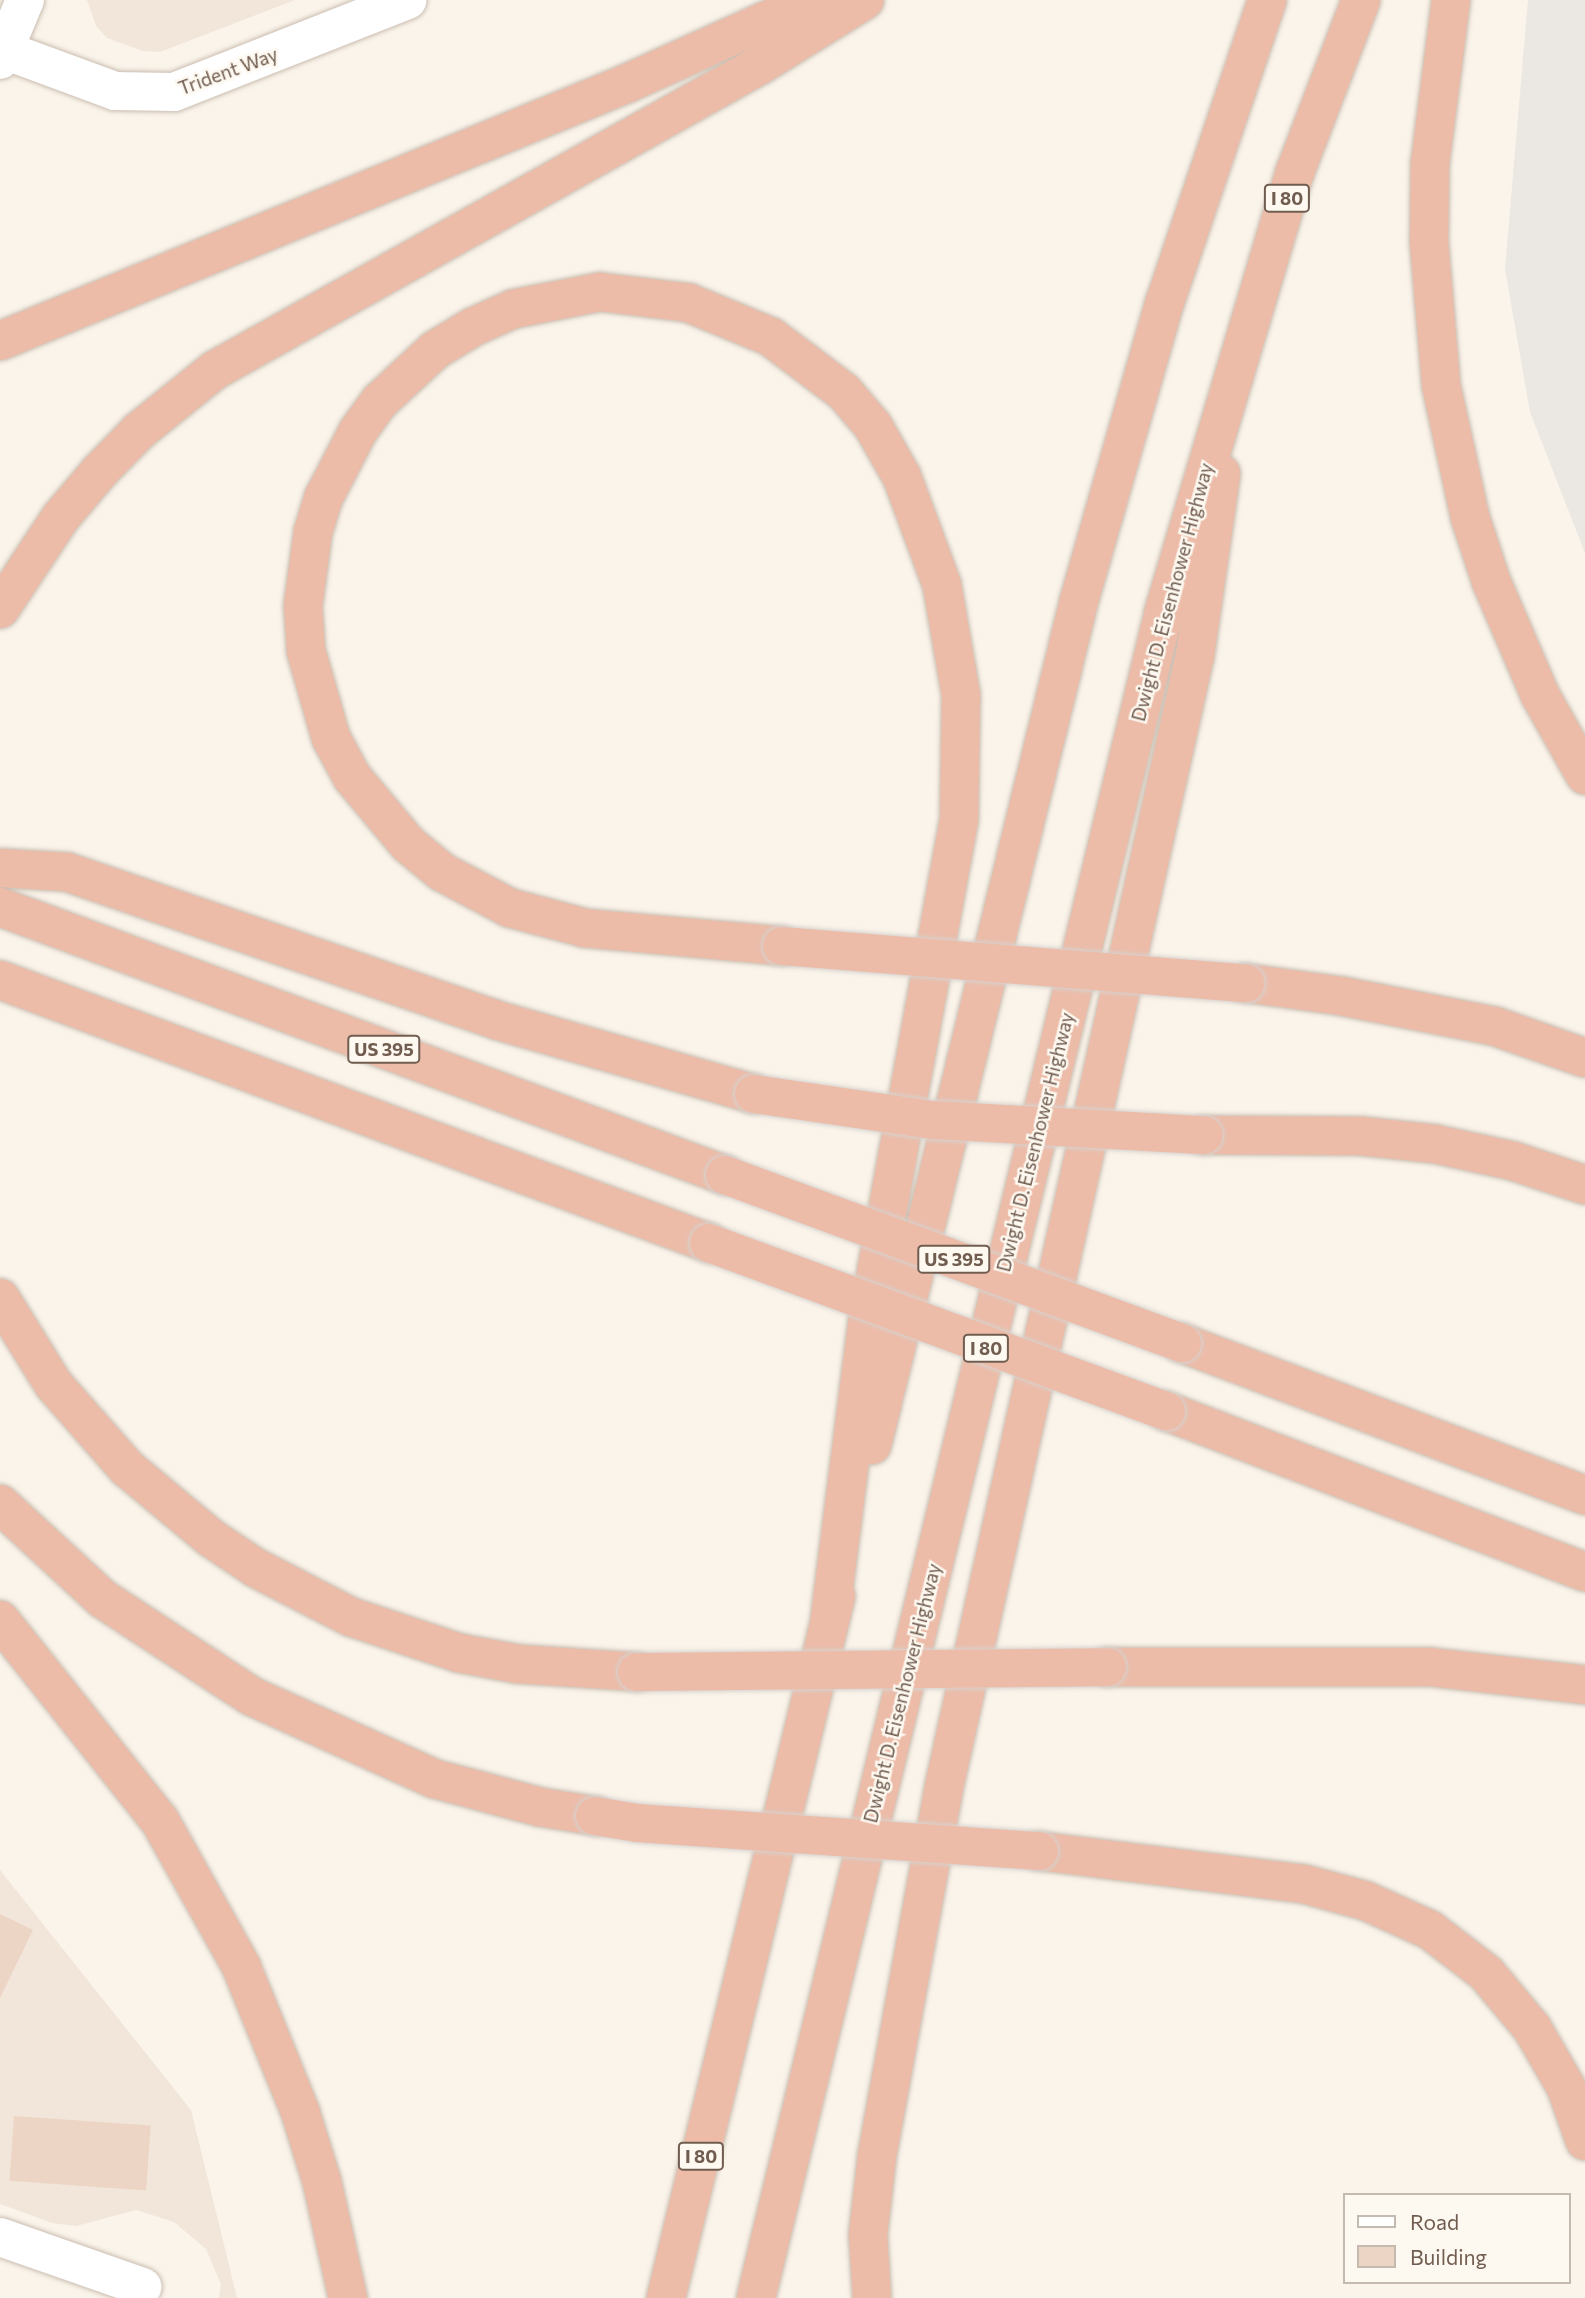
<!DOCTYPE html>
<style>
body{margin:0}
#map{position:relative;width:1585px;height:2298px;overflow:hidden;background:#faf4ea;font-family:Commissioner,sans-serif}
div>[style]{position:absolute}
.residential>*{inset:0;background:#f1e6d9}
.industrial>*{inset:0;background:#ebe7e2}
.building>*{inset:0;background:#ecd5c5;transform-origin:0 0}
.roads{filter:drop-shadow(0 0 2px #cbbdb1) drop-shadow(0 0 2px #cbbdb1)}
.minor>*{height:38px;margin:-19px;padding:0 19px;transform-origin:19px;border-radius:19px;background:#fff}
.highway>*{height:38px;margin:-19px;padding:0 19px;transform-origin:19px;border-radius:19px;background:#ecbca9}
.bridges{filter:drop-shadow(0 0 2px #d7d2ce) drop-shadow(0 0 2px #d7d2ce)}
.highway-bridge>*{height:38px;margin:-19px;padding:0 19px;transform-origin:19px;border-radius:19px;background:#ecbca9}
span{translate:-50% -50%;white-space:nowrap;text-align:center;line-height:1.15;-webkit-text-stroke:5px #fdf8f0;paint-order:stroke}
.shield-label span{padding:2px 5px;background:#fdf8f0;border:2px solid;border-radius:5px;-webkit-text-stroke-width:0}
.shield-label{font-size:18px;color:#715d50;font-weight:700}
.street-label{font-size:19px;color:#715d50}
.legend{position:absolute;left:1343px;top:2193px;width:228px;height:91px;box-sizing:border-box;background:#fdf8f0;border:2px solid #c5bab0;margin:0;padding:9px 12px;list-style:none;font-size:21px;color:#715d50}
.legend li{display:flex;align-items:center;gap:14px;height:35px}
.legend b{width:35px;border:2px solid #c5bab0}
</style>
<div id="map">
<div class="residential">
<i style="clip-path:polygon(87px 0,295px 0,160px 52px,143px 51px,107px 38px,96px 26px)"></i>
<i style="clip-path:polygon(0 1870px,191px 2110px,237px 2298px,219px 2298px,221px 2284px,206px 2249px,174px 2222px,136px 2210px,76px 2226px,52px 2223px,0 2204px)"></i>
</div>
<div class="industrial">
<i style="clip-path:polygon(1528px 0,1585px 0,1585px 553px,1530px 412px,1505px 269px)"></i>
</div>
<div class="building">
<i style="clip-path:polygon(0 1914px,33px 1930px,0 1998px)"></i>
<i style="left:14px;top:2116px;width:137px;height:65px;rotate:4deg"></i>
</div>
<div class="roads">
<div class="minor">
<i style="left:4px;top:50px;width:118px;rotate:20.3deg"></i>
<i style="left:115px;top:91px;width:59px;rotate:1deg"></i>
<i style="left:174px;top:92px;width:251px;rotate:-21.5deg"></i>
<i style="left:0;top:60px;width:65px;rotate:-67.4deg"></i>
<i style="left:0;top:2237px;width:151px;rotate:19.3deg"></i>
</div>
<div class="highway">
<i style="left:1451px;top:0;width:165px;rotate:97.3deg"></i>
<i style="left:1430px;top:164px;width:77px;rotate:90.7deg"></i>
<i style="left:1429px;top:241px;width:144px;rotate:85.2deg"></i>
<i style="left:1441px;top:385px;width:135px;rotate:77.6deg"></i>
<i style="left:1470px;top:517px;width:67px;rotate:71.8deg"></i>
<i style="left:1491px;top:581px;width:124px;rotate:66.7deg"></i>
<i style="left:1540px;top:695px;width:92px;rotate:60.6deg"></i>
<i style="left:0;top:341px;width:679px;rotate:-22.33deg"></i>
<i style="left:628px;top:83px;width:202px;rotate:-24.3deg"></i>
<i style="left:0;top:609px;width:110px;rotate:-56.5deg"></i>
<i style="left:61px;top:517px;width:59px;rotate:-49.8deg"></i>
<i style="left:99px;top:472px;width:57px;rotate:-45.7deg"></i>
<i style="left:139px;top:431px;width:97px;rotate:-38.8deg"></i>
<i style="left:215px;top:370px;width:625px;rotate:-29.23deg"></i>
<i style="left:760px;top:65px;width:123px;rotate:-31.8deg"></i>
<i style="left:0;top:868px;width:67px;rotate:3.4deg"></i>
<i style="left:67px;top:872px;width:454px;rotate:19deg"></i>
<i style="left:496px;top:1020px;width:268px;rotate:16deg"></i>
<i style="left:0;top:907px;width:773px;rotate:20.29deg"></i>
<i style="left:782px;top:946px;width:198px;rotate:-174.8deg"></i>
<i style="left:585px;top:928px;width:78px;rotate:-165.1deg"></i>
<i style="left:510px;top:908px;width:77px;rotate:-152.1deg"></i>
<i style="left:442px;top:872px;width:44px;rotate:-140.5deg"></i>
<i style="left:408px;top:844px;width:87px;rotate:-129.9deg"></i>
<i style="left:352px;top:777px;width:44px;rotate:-118.3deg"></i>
<i style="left:331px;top:738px;width:91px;rotate:-106deg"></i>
<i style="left:306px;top:651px;width:45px;rotate:-93.8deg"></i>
<i style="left:303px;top:606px;width:75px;rotate:-82.3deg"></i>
<i style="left:313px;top:532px;width:37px;rotate:-73deg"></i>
<i style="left:324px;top:497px;width:74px;rotate:-62.7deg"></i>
<i style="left:358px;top:431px;width:37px;rotate:-54deg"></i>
<i style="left:380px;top:401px;width:75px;rotate:-42.8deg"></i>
<i style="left:435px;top:350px;width:44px;rotate:-31.2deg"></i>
<i style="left:473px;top:327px;width:44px;rotate:-24.2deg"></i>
<i style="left:513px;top:309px;width:89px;rotate:-11.1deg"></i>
<i style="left:600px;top:292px;width:90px;rotate:7deg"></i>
<i style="left:689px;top:303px;width:89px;rotate:22.5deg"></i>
<i style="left:771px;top:337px;width:91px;rotate:37deg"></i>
<i style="left:844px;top:392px;width:45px;rotate:49.5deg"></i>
<i style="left:873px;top:426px;width:59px;rotate:60.4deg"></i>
<i style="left:902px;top:477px;width:115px;rotate:69.7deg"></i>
<i style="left:942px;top:585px;width:112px;rotate:80.2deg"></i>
<i style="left:961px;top:695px;width:125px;rotate:90.9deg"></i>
<i style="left:959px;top:820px;width:505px;rotate:100.38deg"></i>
<i style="left:868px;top:1317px;width:304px;rotate:97.2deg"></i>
<i style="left:0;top:980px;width:756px;rotate:20.35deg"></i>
<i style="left:1246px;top:983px;width:96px;rotate:7.8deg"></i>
<i style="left:1341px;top:996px;width:156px;rotate:11.1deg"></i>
<i style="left:1494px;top:1026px;width:96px;rotate:19.4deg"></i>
<i style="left:1204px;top:1135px;width:156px;rotate:0.4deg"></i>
<i style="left:1360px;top:1136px;width:75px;rotate:6.1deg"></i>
<i style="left:1435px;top:1144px;width:80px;rotate:12.3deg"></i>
<i style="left:1513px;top:1161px;width:76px;rotate:18.4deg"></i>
<i style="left:0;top:1298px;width:102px;rotate:58.2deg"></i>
<i style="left:54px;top:1385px;width:111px;rotate:48.7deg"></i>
<i style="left:127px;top:1468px;width:109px;rotate:39.8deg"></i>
<i style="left:211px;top:1538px;width:54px;rotate:33.7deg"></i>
<i style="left:256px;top:1568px;width:107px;rotate:27.3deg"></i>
<i style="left:351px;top:1617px;width:114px;rotate:18.4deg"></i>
<i style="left:459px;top:1653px;width:60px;rotate:10.6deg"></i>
<i style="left:518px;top:1664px;width:119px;rotate:3.8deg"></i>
<i style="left:1182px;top:1343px;width:431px;rotate:20.7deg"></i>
<i style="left:1166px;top:1411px;width:449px;rotate:21deg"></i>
<i style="left:872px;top:1445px;width:869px;rotate:-76.22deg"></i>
<i style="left:1079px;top:601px;width:311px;rotate:-74deg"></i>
<i style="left:1165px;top:302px;width:319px;rotate:-71.3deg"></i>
<i style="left:0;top:1504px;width:140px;rotate:42.7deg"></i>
<i style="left:103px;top:1599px;width:177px;rotate:33.2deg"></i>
<i style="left:251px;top:1696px;width:202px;rotate:24.3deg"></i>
<i style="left:435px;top:1779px;width:109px;rotate:14.9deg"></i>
<i style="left:540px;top:1807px;width:56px;rotate:9.3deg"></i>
<i style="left:0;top:1620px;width:257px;rotate:51.5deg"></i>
<i style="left:160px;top:1821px;width:166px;rotate:60.8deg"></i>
<i style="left:241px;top:1966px;width:157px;rotate:67.9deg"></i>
<i style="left:300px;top:2111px;width:74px;rotate:72.8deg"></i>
<i style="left:322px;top:2182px;width:119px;rotate:77.4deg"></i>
<i style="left:1107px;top:1667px;width:323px"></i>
<i style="left:1430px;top:1667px;width:156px;rotate:6.6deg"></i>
<i style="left:1039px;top:1851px;width:267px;rotate:7.1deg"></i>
<i style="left:1304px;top:1884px;width:64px;rotate:15.3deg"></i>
<i style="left:1366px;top:1901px;width:70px;rotate:24.4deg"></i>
<i style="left:1430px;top:1930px;width:71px;rotate:37.5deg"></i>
<i style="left:1486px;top:1973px;width:72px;rotate:50.1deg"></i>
<i style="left:1532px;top:2028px;width:68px;rotate:60deg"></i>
<i style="left:1566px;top:2087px;width:57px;rotate:70.6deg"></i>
<i style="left:666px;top:2298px;width:722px;rotate:-76.39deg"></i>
<i style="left:756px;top:2298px;width:1736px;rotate:-76.4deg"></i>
<i style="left:1164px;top:611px;width:458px;rotate:-73.4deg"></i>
<i style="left:1295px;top:172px;width:184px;rotate:-69deg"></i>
<i style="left:872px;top:2298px;width:63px;rotate:-93.6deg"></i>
<i style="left:868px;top:2235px;width:80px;rotate:-83.5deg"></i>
<i style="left:877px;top:2156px;width:375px;rotate:-79.7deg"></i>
<i style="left:944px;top:1787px;width:1159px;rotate:-77.5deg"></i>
<i style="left:1195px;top:655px;width:183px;rotate:-81.8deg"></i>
</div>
</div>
<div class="bridges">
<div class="highway-bridge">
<i style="left:782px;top:946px;width:465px;rotate:4.6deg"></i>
<i style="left:754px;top:1094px;width:180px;rotate:8.3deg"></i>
<i style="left:932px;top:1120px;width:272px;rotate:3.2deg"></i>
<i style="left:725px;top:1175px;width:487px;rotate:20.2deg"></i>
<i style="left:709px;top:1243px;width:487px;rotate:20.2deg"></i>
<i style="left:637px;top:1672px;width:470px;rotate:-0.6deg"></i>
<i style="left:595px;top:1816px;width:43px;rotate:9.5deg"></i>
<i style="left:637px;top:1823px;width:403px;rotate:4deg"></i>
</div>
</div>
<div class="shield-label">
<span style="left:1287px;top:198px">I 80</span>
<span style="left:384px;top:1049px">US 395</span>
<span style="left:954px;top:1259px">US 395</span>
<span style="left:986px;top:1348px">I 80</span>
<span style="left:701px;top:2156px">I 80</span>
</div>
<div class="street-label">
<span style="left:228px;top:71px;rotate:-20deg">Trident Way</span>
<span style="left:1172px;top:592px;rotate:-75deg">Dwight D. Eisenhower Highway</span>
<span style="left:1035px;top:1142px;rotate:-76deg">Dwight D. Eisenhower Highway</span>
<span style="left:902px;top:1693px;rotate:-76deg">Dwight D. Eisenhower Highway</span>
</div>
<ul class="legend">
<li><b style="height:9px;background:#fff"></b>Road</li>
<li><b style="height:19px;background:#ecd5c5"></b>Building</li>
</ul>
</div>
